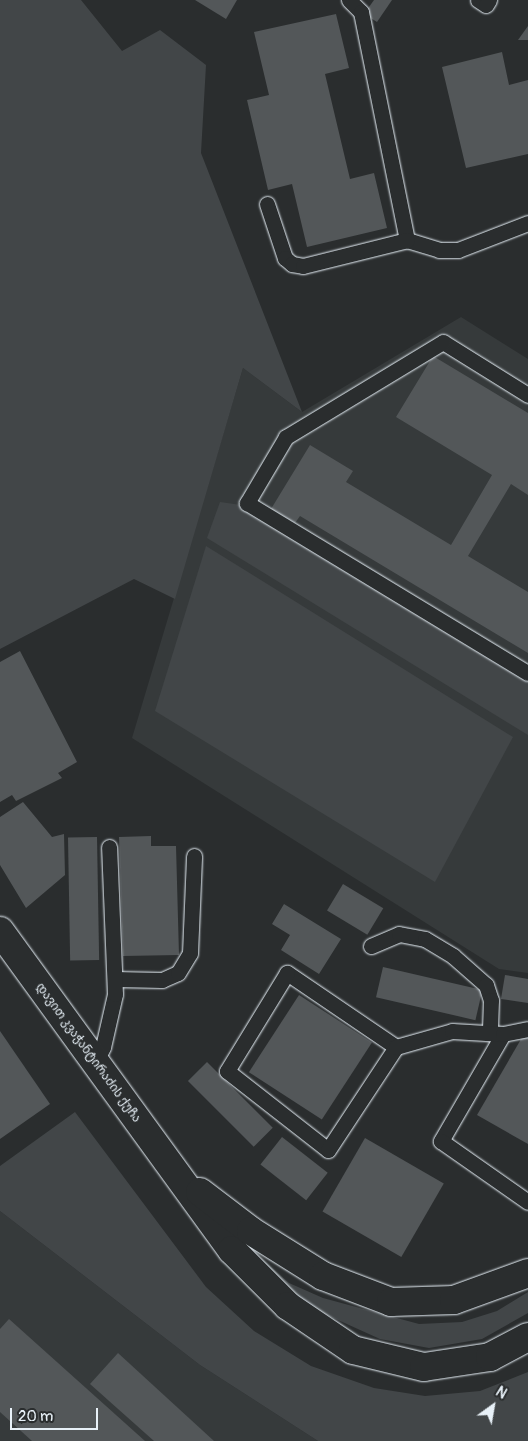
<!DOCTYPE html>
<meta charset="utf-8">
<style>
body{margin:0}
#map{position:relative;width:528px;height:1441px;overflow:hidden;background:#2a2d2e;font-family:Pangolin,"Noto Sans Georgian",sans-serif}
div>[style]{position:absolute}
.built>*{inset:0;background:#363a3b}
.green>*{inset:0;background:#424648}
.building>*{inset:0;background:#535759;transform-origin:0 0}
.roads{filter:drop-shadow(0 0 1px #e8f1f8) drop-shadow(0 0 1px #e8f1f8)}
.lane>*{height:15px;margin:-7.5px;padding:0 7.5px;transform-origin:7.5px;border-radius:7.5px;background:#2a2d2e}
.secondary>*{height:28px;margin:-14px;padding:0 14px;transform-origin:14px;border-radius:14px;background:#2a2d2e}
span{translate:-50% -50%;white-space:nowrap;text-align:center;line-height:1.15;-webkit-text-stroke:4px #2a2d2e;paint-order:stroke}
.street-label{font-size:12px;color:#e8f1f8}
.north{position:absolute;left:468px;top:1381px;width:50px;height:50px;-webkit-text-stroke:4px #2a2d2e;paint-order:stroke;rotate:32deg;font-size:14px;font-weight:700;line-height:20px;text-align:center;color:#e8f1f8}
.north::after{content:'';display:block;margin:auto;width:18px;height:22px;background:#e8f1f8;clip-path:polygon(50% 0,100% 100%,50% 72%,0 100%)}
.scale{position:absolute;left:10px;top:1408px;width:88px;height:22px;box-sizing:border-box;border:2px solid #e8f1f8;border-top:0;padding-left:6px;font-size:15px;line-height:18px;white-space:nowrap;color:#e8f1f8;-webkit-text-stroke:4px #2a2d2e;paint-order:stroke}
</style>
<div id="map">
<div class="built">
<i style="clip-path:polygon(461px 317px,528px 359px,528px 973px,499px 969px,132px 738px,243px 368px,302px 412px)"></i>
<i style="clip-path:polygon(0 1211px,200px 1365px,318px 1441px,0 1441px)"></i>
</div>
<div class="green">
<i style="clip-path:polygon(0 0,81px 0,122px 51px,160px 30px,206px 65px,201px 153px,302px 412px,243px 368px,175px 599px,134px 579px,0 649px)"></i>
<i style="clip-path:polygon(220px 502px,241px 505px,528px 678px,528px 735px,207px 538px)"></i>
<i style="clip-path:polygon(206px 546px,513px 737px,435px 882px,155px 711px)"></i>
<i style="clip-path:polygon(75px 1112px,206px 1287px,254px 1331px,311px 1366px,374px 1388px,425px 1396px,480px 1391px,528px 1372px,528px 1441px,318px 1441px,200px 1365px,0 1211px,0 1166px)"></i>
<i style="clip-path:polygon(254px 1252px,289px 1283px,323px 1298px,419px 1324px,462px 1322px,497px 1311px,528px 1292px,528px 1313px,482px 1339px,429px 1348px,380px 1339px,307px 1306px,248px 1259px)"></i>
</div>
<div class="building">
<i style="clip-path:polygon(195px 0,237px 0,226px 19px)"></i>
<i style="clip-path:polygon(374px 0,392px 0,377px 22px,364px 14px)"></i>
<i style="clip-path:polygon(336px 14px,349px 68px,325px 74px,350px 179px,374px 173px,387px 228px,307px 247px,292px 184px,268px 190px,247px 100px,269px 95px,254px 32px)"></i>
<i style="clip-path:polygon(528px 26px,528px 40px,518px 40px)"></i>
<i style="clip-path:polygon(502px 52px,509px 85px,528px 80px,528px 154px,466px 168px,442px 67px)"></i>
<i style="clip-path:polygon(433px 356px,528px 413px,528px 495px,511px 484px,468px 556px,528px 592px,528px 653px,300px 516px,295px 523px,271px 509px,310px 445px,353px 471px,346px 482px,451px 545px,492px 475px,396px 417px)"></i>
<i style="clip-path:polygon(20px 651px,77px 762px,58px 773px,62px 778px,16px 801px,12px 795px,0 802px,0 662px)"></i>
<i style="clip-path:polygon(23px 802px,52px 837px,64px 834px,65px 875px,26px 908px,0 865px,0 817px)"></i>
<i style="clip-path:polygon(151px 836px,151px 846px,176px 846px,179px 955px,123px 956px,119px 837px)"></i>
<i style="left:97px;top:837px;width:123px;height:29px;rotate:89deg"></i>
<i style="left:343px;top:884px;width:47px;height:31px;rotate:31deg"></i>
<i style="clip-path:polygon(284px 904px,341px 939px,319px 974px,281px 950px,290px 935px,272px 924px)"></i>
<i style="left:383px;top:967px;width:102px;height:31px;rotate:13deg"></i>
<i style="clip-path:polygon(505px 975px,528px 979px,528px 1003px,501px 999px)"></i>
<i style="left:299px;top:995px;width:87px;height:92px;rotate:33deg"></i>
<i style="clip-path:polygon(0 1031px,50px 1104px,0 1139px)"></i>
<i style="clip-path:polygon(524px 1034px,528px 1037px,528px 1144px,477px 1115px)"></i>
<i style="left:207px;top:1062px;width:93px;height:27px;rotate:45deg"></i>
<i style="left:282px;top:1137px;width:58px;height:35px;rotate:38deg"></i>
<i style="left:365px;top:1138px;width:91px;height:85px;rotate:30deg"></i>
<i style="clip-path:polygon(9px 1319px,145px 1441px,32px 1441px,0 1412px,0 1329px)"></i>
<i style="clip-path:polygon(118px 1353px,214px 1441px,154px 1441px,90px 1384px)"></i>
</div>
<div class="roads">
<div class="lane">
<i style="left:349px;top:0;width:17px;rotate:45deg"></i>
<i style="left:361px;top:12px;width:233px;rotate:78.6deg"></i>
<i style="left:407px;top:240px;width:34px;rotate:17deg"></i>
<i style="left:439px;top:250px;width:19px"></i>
<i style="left:458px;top:250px;width:75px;rotate:-21.1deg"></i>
<i style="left:478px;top:0;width:9px;rotate:32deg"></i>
<i style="left:486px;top:5px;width:6px;rotate:-59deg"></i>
<i style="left:267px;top:204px;width:57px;rotate:71.6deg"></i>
<i style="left:285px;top:258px;width:9px;rotate:41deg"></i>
<i style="left:292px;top:264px;width:11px;rotate:10deg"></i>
<i style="left:303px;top:266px;width:107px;rotate:-14deg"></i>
<i style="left:528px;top:395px;width:100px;rotate:-148.1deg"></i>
<i style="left:443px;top:342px;width:184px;rotate:148.8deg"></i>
<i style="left:286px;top:437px;width:77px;rotate:120.6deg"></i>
<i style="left:247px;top:503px;width:328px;rotate:31.2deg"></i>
<i style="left:371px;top:946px;width:30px;rotate:-23deg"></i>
<i style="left:399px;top:934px;width:26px;rotate:11deg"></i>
<i style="left:425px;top:939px;width:33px;rotate:31deg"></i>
<i style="left:453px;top:956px;width:44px;rotate:41.3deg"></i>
<i style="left:486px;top:985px;width:16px;rotate:72deg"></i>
<i style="left:491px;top:1000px;width:33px;rotate:92deg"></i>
<i style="left:115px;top:979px;width:47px;rotate:1.2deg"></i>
<i style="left:162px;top:980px;width:17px;rotate:-24deg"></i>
<i style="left:178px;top:973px;width:23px;rotate:-59deg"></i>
<i style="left:190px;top:953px;width:97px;rotate:-87.6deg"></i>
<i style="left:503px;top:1034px;width:124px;rotate:120.1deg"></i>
<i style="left:441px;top:1141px;width:106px;rotate:35deg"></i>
<i style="left:396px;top:1047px;width:132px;rotate:-145.8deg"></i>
<i style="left:287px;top:973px;width:115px;rotate:121.5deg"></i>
<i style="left:227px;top:1071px;width:128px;rotate:38deg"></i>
<i style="left:328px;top:1150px;width:123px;rotate:-56.6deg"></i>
<i style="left:396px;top:1047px;width:58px;rotate:-15.9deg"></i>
<i style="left:452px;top:1031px;width:51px;rotate:3.4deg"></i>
<i style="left:503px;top:1034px;width:25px;rotate:-11deg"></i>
<i style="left:95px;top:1064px;width:19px;rotate:-65deg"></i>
<i style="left:103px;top:1047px;width:54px;rotate:-77.2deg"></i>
<i style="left:115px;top:994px;width:147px;rotate:-92.3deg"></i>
</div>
<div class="secondary">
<i style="left:0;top:931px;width:394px;rotate:54deg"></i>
<i style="left:232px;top:1250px;width:79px;rotate:45deg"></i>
<i style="left:288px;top:1306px;width:78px;rotate:34.1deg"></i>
<i style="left:353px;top:1350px;width:73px;rotate:13.5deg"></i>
<i style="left:424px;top:1367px;width:67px;rotate:-8.6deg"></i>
<i style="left:490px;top:1357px;width:43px;rotate:-27.8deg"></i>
<i style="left:200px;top:1192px;width:64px;rotate:37.4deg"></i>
<i style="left:251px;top:1231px;width:85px;rotate:32deg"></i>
<i style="left:323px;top:1276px;width:73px;rotate:20.9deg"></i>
<i style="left:391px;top:1302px;width:63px;rotate:-1.8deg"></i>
<i style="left:454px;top:1300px;width:79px;rotate:-20deg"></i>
</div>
</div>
<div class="street-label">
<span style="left:88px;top:1053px;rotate:54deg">დავით კვაჭანტირაძის ქუჩა</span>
</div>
<div class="north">N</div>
<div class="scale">20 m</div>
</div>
